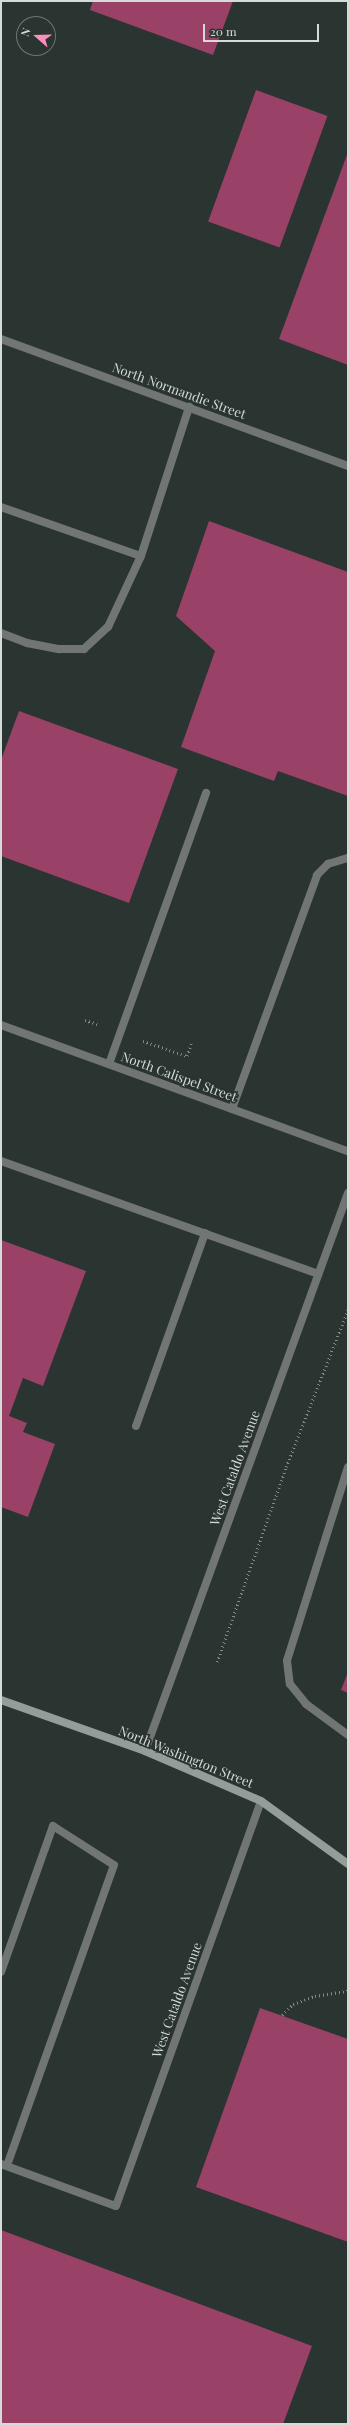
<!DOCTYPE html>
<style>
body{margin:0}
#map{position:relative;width:349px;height:2425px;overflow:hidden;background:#2a3430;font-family:"Playfair Display",serif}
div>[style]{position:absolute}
.building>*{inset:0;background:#9a4167;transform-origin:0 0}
.path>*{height:2.5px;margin-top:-1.25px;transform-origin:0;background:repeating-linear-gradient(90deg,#828a86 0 1px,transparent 0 4px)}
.lane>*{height:8px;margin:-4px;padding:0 4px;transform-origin:4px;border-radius:4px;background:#717674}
.street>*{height:8px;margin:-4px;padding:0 4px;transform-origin:4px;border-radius:4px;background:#717674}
.secondary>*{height:8px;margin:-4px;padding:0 4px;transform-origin:4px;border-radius:4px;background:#959d99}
span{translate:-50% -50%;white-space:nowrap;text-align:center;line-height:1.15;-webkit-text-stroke:3.5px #2a3430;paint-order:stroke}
.street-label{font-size:13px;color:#d5dbd8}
.frame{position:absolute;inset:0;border:2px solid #d5dbd8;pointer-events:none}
.north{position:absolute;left:16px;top:16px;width:40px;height:40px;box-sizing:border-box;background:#2a3430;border:1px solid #6e7773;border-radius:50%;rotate:290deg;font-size:11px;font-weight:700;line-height:16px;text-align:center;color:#d5dbd8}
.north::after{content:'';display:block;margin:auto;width:14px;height:18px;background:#fe8ebb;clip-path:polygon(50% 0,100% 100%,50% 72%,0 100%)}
.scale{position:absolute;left:203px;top:24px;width:116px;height:18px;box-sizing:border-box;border:2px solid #d5dbd8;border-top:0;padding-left:5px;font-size:12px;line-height:14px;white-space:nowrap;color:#d5dbd8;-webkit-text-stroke:3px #2a3430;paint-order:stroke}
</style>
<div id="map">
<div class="building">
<i style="clip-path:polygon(93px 1px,233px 1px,213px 55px,90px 10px)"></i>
<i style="left:256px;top:90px;width:76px;height:140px;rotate:20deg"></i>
<i style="clip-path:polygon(348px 152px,348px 365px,279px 339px)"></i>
<i style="clip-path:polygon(209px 521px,348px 572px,348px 796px,278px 771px,274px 781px,181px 747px,215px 651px,176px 616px)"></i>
<i style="clip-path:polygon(19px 711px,178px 769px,129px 903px,1px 856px,1px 760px)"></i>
<i style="clip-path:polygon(1px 1240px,86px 1271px,43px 1386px,23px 1378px,9px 1416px,27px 1423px,23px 1432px,55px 1444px,28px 1517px,1px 1507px)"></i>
<i style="clip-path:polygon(348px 1672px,348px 1693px,341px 1690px)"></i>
<i style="clip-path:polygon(260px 2008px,348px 2039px,348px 2242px,196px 2187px)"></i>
<i style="clip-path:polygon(1px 2230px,312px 2346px,283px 2424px,1px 2424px)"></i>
</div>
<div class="path">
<i style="left:85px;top:1020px;width:13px;rotate:18deg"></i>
<i style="left:143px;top:1041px;width:46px;rotate:18.8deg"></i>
<i style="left:187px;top:1056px;width:13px;rotate:-72deg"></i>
<i style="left:217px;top:1662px;width:207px;rotate:-70.5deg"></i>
<i style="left:286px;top:1467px;width:169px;rotate:-68.5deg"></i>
<i style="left:282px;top:2015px;width:16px;rotate:-45deg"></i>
<i style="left:293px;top:2004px;width:23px;rotate:-20deg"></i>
<i style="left:315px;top:1996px;width:33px;rotate:-9deg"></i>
</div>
<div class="lane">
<i style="left:1px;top:507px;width:148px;rotate:19.3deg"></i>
<i style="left:1px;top:633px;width:28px;rotate:21deg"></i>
<i style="left:27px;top:643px;width:33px;rotate:11deg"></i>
<i style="left:59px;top:649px;width:25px"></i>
<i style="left:84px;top:649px;width:33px;rotate:-43deg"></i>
<i style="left:108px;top:627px;width:78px;rotate:-65.1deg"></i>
<i style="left:141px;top:556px;width:157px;rotate:-72.1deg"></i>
<i style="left:109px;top:1064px;width:288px;rotate:-70.3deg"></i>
<i style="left:232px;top:1109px;width:249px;rotate:-70deg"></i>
<i style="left:317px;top:875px;width:16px;rotate:-45deg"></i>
<i style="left:328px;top:864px;width:21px;rotate:-17deg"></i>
<i style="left:1px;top:1161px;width:337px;rotate:19.6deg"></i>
<i style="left:136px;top:1426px;width:205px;rotate:-70.3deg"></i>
<i style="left:348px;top:1467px;width:203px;rotate:107.5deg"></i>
<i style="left:287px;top:1661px;width:23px;rotate:83deg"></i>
<i style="left:290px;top:1684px;width:26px;rotate:51deg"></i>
<i style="left:306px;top:1704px;width:52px;rotate:36.4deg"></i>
<i style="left:1px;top:1972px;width:155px;rotate:-70.4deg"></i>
<i style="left:53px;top:1826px;width:72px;rotate:32.6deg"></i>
<i style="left:114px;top:1865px;width:319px;rotate:109.6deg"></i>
<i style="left:1px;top:2164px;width:122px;rotate:20.1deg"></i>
</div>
<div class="street">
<i style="left:1px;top:339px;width:370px;rotate:20.1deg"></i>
<i style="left:1px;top:1025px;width:369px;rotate:20deg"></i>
<i style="left:145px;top:1751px;width:594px;rotate:-70.01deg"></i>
<i style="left:116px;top:2206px;width:430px;rotate:-70.3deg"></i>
</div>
<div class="secondary">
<i style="left:1px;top:1700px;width:153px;rotate:19.5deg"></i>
<i style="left:145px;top:1751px;width:126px;rotate:23.3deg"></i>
<i style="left:261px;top:1801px;width:107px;rotate:35.9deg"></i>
</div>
<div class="street-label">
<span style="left:179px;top:391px;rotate:20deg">North Normandie Street</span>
<span style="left:179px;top:1077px;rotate:20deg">North Calispel Street</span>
<span style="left:235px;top:1468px;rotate:-70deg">West Cataldo Avenue</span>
<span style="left:186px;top:1757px;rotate:22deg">North Washington Street</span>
<span style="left:177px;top:2000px;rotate:-70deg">West Cataldo Avenue</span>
</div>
<div class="frame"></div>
<div class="north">N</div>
<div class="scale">20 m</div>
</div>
